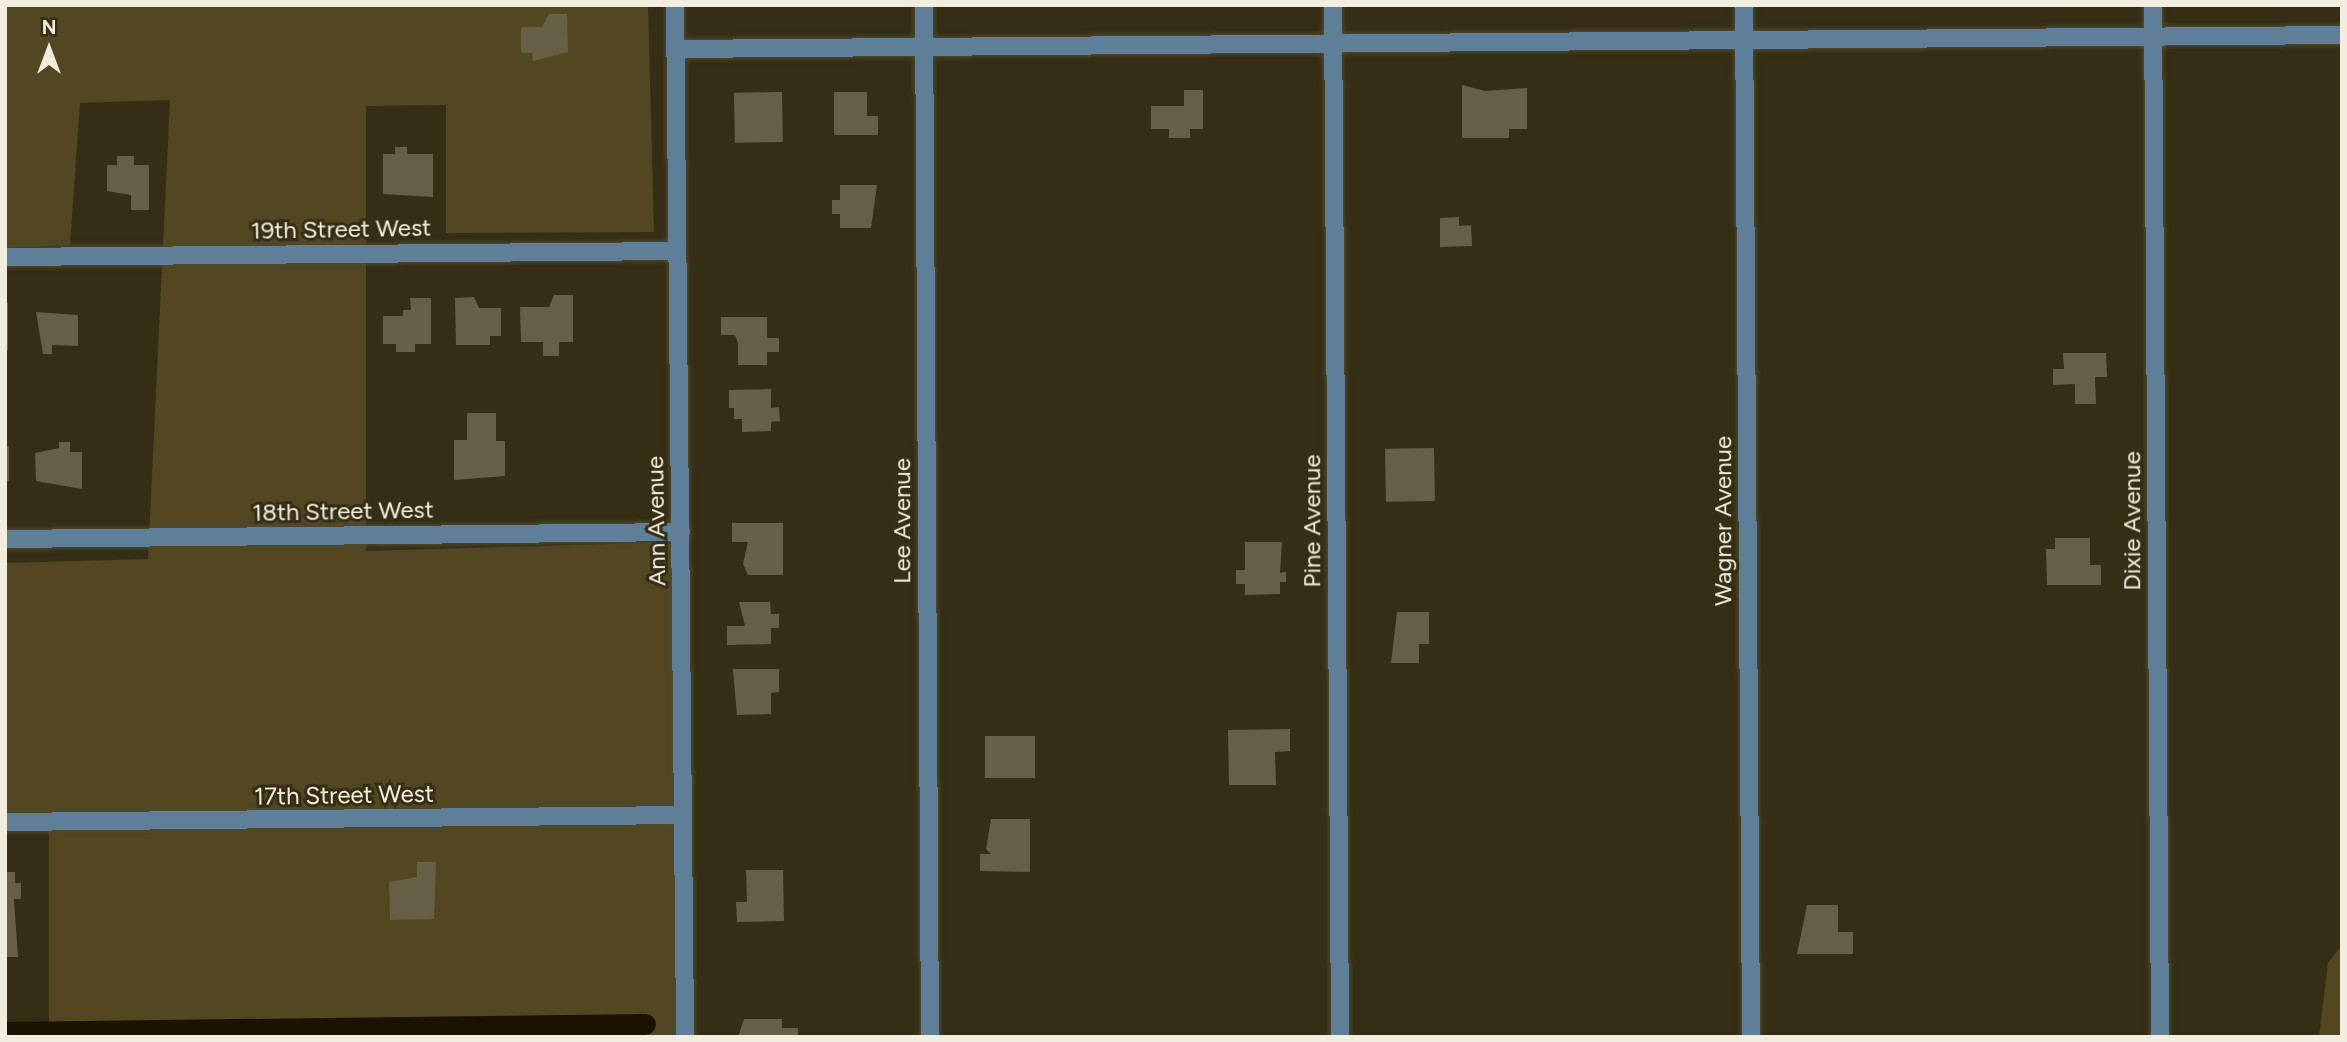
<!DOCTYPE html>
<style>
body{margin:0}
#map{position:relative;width:2347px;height:1042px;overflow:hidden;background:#352e15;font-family:Figtree,sans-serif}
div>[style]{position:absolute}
.green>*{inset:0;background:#524721}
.canal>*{height:21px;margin:-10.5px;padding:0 10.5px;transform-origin:10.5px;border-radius:10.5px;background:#1b1300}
.building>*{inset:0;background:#665f45;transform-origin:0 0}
.roads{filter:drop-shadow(0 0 2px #4f4931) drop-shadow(0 0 2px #4f4931)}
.minor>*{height:18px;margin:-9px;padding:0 9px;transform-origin:9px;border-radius:9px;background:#5f7f99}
span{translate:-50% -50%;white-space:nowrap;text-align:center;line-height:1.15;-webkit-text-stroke:6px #352e15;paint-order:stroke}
.street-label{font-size:24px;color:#f2eedf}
.frame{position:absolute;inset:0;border:7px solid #f2eedf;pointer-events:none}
.north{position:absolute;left:14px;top:14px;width:70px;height:70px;-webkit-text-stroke:5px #352e15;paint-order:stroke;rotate:0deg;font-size:19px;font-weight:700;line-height:28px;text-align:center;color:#f2eedf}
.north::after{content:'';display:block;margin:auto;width:24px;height:32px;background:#f2eedf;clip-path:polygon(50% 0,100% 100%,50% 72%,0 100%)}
</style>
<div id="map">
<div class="green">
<i style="clip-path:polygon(5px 5px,648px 5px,654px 232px,446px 233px,446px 105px,366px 106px,366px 551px,679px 542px,684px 1037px,327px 1037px,49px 1026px,49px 815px,5px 815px,5px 563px,148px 559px,170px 100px,80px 103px,70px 245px,5px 248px)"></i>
<i style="clip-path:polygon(2342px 945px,2342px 1037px,2319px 1037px,2328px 963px)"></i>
</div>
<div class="canal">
<i style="left:5px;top:1032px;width:640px;rotate:-0.72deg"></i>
</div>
<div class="building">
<i style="clip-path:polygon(549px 14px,567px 14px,568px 52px,533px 61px,532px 53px,521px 53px,521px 27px,542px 27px)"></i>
<i style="clip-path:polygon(1462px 85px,1485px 91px,1527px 88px,1527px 129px,1509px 129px,1509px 138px,1462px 138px)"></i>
<i style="clip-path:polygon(1184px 90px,1203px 90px,1203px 129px,1190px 129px,1190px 138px,1169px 138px,1169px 129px,1151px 129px,1151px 106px,1184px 106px)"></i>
<i style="left:782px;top:92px;width:50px;height:48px;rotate:89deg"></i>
<i style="clip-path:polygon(834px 92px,867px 92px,867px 116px,878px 116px,878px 135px,834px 135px)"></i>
<i style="clip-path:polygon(395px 147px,407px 147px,407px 154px,433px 154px,433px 197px,383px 194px,383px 154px,395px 154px)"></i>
<i style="clip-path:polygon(117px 156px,134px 156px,134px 165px,149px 165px,149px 210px,131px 210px,131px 195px,107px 191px,107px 165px,117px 165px)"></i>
<i style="clip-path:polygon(840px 185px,877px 185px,871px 228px,840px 228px,840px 214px,832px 214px,832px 200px,840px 200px)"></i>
<i style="clip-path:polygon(1459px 217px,1459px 226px,1471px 225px,1472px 246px,1440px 247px,1440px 218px)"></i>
<i style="clip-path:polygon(554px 295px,573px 295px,573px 342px,559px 342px,559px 356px,543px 356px,543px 342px,521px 342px,520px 307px,549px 307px)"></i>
<i style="clip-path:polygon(474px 297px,479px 308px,501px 308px,501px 336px,490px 336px,490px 345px,456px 345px,455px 298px)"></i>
<i style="clip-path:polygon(410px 298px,431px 298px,431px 344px,415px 344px,415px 352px,396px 352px,396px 344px,383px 344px,383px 316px,403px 316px,403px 310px,411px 310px)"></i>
<i style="left:5px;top:303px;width:3px;height:47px"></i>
<i style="clip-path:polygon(36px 312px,78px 315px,78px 346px,52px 345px,52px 354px,43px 354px)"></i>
<i style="clip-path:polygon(721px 317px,767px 317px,767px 338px,779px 338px,779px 352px,767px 352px,767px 365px,738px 365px,738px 343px,735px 335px,721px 335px)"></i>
<i style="clip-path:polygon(2063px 353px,2106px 353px,2107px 377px,2095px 377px,2096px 404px,2075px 404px,2075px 384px,2053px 385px,2053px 369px,2064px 369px)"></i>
<i style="clip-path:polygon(771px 389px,771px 408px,779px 407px,780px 421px,771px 422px,771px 431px,742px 432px,742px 419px,734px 419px,734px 408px,729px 408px,729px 390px)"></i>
<i style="clip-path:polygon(467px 413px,496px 413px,496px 441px,505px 441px,505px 476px,454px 480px,454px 440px,467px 440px)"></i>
<i style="clip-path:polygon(59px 442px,70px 442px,70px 452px,82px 452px,82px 489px,36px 481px,35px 453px,59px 448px)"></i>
<i style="left:5px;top:446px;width:4px;height:35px"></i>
<i style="left:1434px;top:448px;width:53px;height:49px;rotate:89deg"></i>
<i style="clip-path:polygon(732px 523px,783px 523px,783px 575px,748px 575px,743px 564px,748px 542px,732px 542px)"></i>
<i style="clip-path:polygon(2055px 538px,2090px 538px,2090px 565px,2101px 565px,2101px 585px,2047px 585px,2046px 549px,2055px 549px)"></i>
<i style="clip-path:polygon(1245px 542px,1282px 542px,1280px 573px,1286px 572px,1286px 582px,1280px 582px,1280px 594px,1245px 595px,1245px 584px,1236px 584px,1236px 570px,1245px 570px)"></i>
<i style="clip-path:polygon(739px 602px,770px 602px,771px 614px,779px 614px,779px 628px,771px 628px,771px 644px,727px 645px,727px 626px,745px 626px)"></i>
<i style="clip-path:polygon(1397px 612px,1429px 612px,1429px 644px,1419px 644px,1419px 663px,1391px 663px)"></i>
<i style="clip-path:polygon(733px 669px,779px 669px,779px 692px,771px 693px,771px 714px,737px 715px)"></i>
<i style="clip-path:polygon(1290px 729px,1290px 751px,1275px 752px,1276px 785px,1229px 785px,1228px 730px)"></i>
<i style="left:985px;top:736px;width:50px;height:42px"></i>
<i style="clip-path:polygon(991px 819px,1030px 819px,1030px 872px,980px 871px,980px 854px,991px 854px,986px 849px)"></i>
<i style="clip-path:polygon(417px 862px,436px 862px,434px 919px,390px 920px,389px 882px,417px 877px)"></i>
<i style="clip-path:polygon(746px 870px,783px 870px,784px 921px,737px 922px,736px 902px,747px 902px)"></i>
<i style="clip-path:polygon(5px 872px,15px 872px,15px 883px,21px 883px,21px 899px,14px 899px,18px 957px,5px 957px)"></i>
<i style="clip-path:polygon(1807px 905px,1838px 905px,1838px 932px,1853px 932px,1853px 954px,1797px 954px)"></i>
<i style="clip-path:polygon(744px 1019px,782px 1019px,782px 1028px,798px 1028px,798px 1037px,738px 1037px)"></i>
</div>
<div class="roads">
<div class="minor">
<i style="left:675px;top:5px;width:1032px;rotate:89.44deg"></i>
<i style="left:924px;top:5px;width:1032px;rotate:89.67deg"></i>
<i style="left:1333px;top:5px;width:1032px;rotate:89.61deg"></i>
<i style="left:1744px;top:5px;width:1032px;rotate:89.61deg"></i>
<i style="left:2153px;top:5px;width:1032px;rotate:89.61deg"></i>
<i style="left:675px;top:49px;width:1667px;rotate:-0.48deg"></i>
<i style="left:5px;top:257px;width:671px;rotate:-0.51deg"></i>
<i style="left:5px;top:539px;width:676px;rotate:-0.59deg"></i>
<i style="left:5px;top:822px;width:678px;rotate:-0.59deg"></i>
</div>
</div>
<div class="street-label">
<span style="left:341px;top:229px;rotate:-1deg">19th Street West</span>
<span style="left:343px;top:511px;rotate:-1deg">18th Street West</span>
<span style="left:656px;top:521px;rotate:-91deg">Ann Avenue</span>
<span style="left:902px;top:521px;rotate:-90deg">Lee Avenue</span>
<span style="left:1312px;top:521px;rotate:-90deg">Pine Avenue</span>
<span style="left:1723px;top:521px;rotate:-90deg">Wagner Avenue</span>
<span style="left:2132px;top:521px;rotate:-90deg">Dixie Avenue</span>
<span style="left:344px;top:795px;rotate:-1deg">17th Street West</span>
</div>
<div class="frame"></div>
<div class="north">N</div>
</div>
